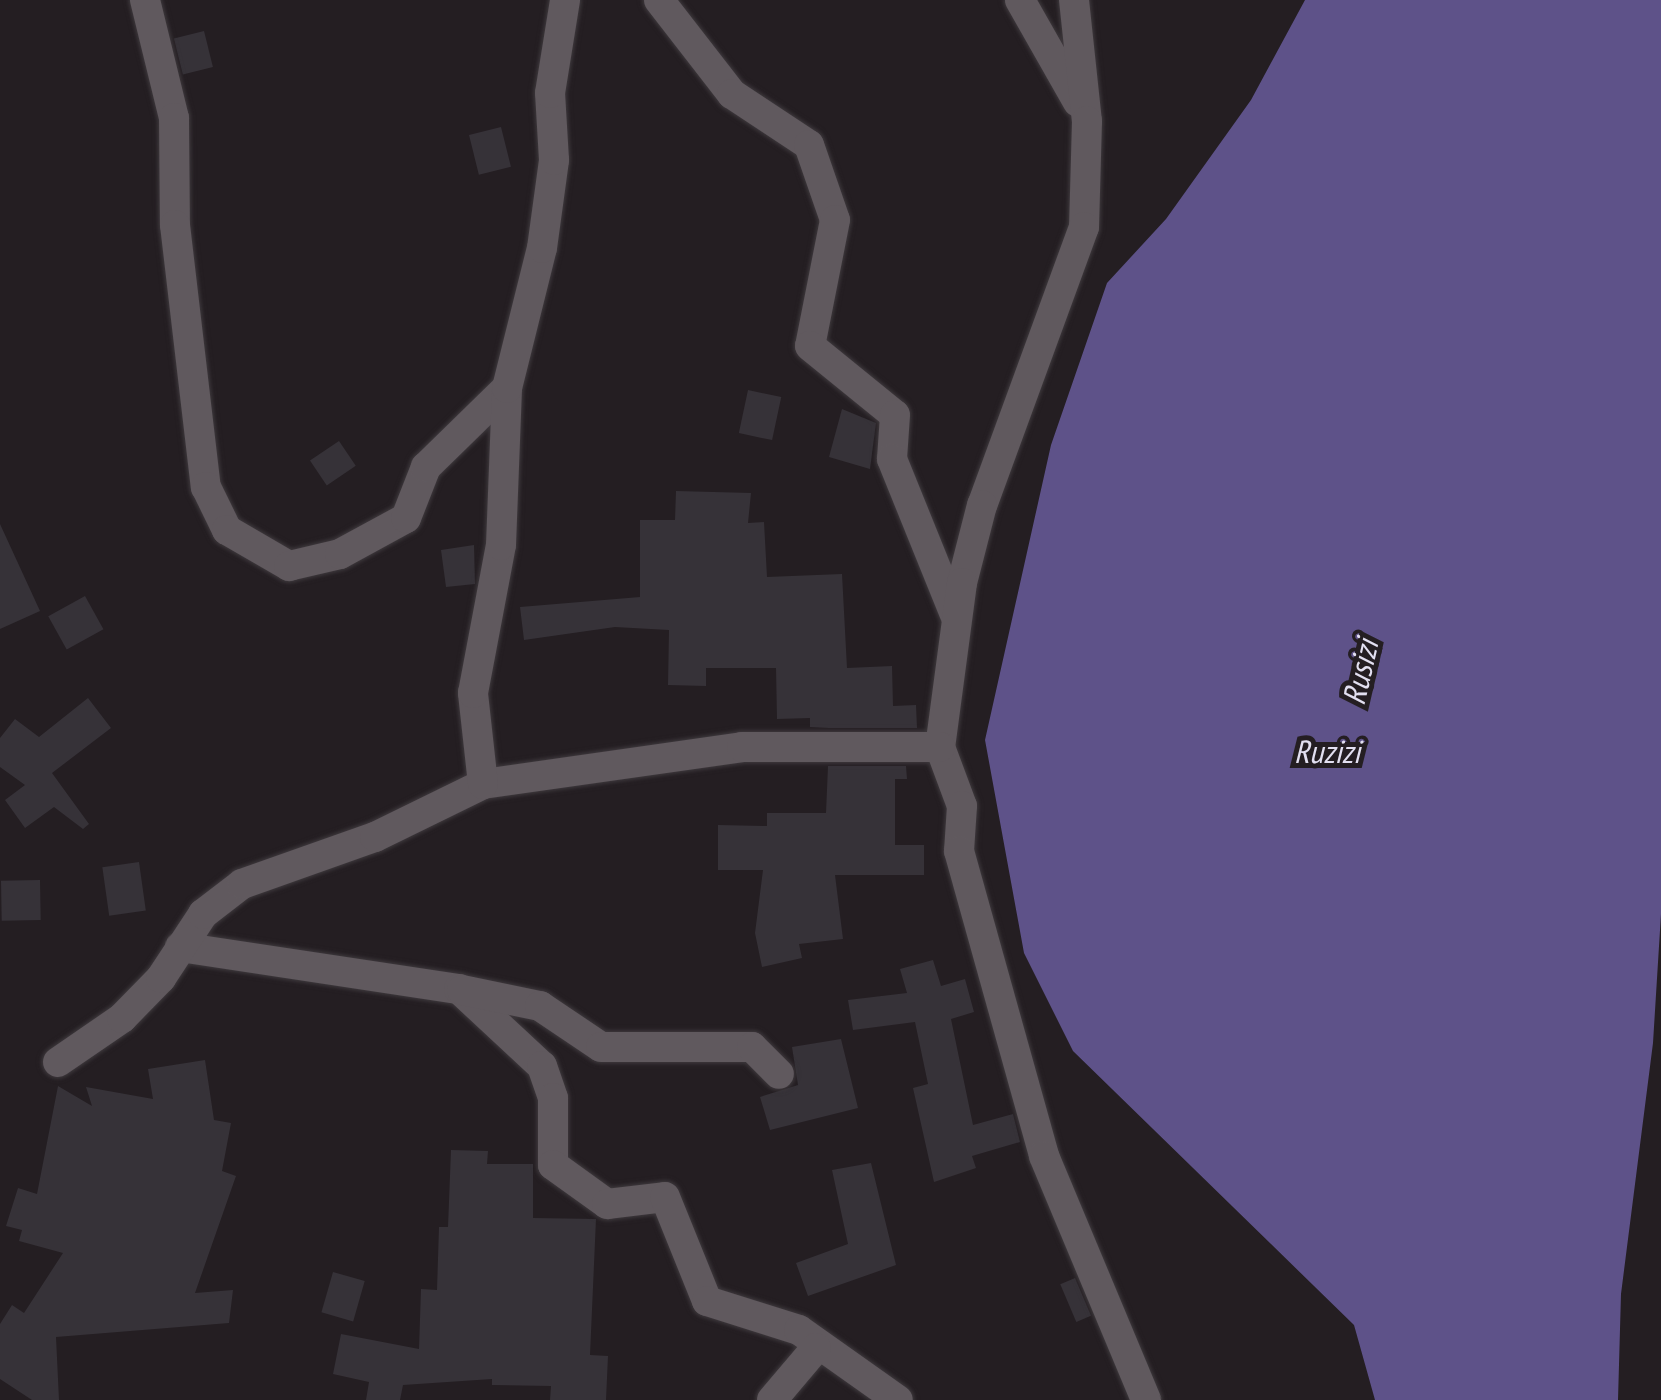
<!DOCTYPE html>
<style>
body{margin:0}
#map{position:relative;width:1661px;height:1400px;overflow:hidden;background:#241e22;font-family:"PT Sans Narrow",sans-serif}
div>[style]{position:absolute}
.water>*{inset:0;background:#5e5289}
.building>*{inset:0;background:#363238;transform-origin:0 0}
.roads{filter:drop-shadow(0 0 2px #3e393d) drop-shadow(0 0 2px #3e393d)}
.street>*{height:30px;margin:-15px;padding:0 15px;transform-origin:15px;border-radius:15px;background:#60595e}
span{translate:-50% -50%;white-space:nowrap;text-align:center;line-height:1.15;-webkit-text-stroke:10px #241e22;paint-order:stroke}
.water-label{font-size:32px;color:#e3e0f1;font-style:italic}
</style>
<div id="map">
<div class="water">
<i style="clip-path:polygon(1305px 0,1661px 0,1661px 914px,1653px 1043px,1621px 1294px,1618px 1400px,1375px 1400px,1354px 1325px,1073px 1051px,1024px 953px,985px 740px,1051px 445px,1107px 283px,1166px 219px,1251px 100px)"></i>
</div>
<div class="building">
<i style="left:204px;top:31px;width:37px;height:31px;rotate:76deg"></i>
<i style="left:501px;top:127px;width:41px;height:33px;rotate:76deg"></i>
<i style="left:748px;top:390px;width:34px;height:44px;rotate:12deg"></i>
<i style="clip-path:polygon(842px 409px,876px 423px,870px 469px,829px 457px)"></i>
<i style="left:339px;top:441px;width:30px;height:35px;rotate:56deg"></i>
<i style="clip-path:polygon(676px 491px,751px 493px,748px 523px,764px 522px,767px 577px,842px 574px,847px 668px,892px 666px,893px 706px,916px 705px,917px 728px,829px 728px,810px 727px,810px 718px,777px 719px,776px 668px,706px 668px,706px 686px,668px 685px,669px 630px,615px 627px,524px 640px,520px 607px,640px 597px,640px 520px,675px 520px)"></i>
<i style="clip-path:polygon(0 524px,40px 611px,0 629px)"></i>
<i style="clip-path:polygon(474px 545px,475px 584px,446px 587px,441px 550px)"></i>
<i style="left:85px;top:596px;width:38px;height:42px;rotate:61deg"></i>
<i style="clip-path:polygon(88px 698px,111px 728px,52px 773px,89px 824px,83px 829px,54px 807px,25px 828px,5px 800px,25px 785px,0 767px,0 738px,15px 719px,39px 737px)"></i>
<i style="clip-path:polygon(828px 766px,906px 766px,907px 779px,895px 779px,895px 845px,924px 845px,924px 875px,835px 875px,843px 939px,799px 944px,802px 958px,762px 967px,755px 933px,763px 870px,718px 870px,718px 825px,767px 826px,767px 813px,826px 813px)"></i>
<i style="left:139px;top:862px;width:49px;height:37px;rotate:82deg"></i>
<i style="left:40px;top:880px;width:40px;height:39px;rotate:89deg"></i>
<i style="clip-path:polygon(933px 960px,941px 986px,965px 979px,974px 1012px,951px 1019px,973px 1125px,1013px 1114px,1020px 1142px,972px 1156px,976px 1168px,934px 1182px,913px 1088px,928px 1084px,915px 1022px,853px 1030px,848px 1000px,907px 993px,900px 969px)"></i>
<i style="clip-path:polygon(841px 1039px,858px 1108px,770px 1130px,760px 1097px,798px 1085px,792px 1047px)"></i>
<i style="clip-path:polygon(205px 1060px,214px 1120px,231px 1123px,222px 1171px,236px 1176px,195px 1293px,233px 1290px,229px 1323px,56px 1337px,59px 1400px,32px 1400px,0 1379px,0 1324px,12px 1305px,24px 1313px,63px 1253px,19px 1241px,22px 1230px,6px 1226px,18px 1188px,37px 1194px,58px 1086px,92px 1106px,86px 1087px,153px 1099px,148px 1069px)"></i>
<i style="clip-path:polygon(451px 1150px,488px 1151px,487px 1164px,533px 1164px,533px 1218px,596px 1219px,590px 1355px,608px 1356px,606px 1400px,550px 1400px,551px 1386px,492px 1385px,492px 1379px,403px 1385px,400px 1400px,366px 1400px,369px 1382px,333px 1374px,341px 1334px,419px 1349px,421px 1289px,437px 1290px,439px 1227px,448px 1227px)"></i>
<i style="clip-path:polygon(871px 1163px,896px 1265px,808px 1296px,796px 1263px,848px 1244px,832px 1170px)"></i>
<i style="left:333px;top:1272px;width:33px;height:42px;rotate:16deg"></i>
<i style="left:1075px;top:1278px;width:41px;height:16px;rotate:67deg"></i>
</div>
<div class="roads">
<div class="street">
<i style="left:145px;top:0;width:122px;rotate:76.2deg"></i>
<i style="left:174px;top:118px;width:107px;rotate:89.5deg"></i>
<i style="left:175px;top:225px;width:264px;rotate:83.3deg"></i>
<i style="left:206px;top:487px;width:48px;rotate:64deg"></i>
<i style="left:227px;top:530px;width:72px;rotate:30.1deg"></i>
<i style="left:289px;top:566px;width:52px;rotate:-13.2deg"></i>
<i style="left:340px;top:554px;width:75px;rotate:-28.6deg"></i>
<i style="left:406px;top:518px;width:55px;rotate:-68.6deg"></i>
<i style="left:426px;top:467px;width:113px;rotate:-44.3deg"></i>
<i style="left:659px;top:0;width:119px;rotate:52.2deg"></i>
<i style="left:732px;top:94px;width:92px;rotate:33.5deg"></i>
<i style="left:809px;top:145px;width:79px;rotate:70.9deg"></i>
<i style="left:835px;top:220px;width:128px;rotate:101.2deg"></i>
<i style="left:810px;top:346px;width:109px;rotate:39.1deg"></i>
<i style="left:895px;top:415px;width:44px;rotate:93.9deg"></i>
<i style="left:892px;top:459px;width:168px;rotate:68deg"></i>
<i style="left:1020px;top:0;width:117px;rotate:60.4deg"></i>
<i style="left:1074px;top:0;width:122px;rotate:83.9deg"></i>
<i style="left:1087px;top:121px;width:106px;rotate:91.6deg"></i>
<i style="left:1084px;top:227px;width:296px;rotate:110.1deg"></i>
<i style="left:982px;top:505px;width:81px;rotate:104.4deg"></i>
<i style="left:962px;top:583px;width:165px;rotate:97.6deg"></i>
<i style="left:940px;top:747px;width:63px;rotate:69.6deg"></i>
<i style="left:962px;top:806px;width:45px;rotate:93.8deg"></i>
<i style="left:959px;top:851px;width:317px;rotate:74.4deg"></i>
<i style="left:1044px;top:1156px;width:264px;rotate:67.3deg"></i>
<i style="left:483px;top:784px;width:262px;rotate:-8.1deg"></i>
<i style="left:742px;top:747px;width:198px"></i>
<i style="left:180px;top:947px;width:282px;rotate:8.6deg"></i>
<i style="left:459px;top:989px;width:113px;rotate:42.9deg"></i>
<i style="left:542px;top:1066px;width:34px;rotate:71deg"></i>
<i style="left:553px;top:1098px;width:67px;rotate:90deg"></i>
<i style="left:553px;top:1165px;width:67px;rotate:35.8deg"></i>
<i style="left:607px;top:1204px;width:58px;rotate:-6.9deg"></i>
<i style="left:665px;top:1197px;width:112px;rotate:68deg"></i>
<i style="left:707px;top:1301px;width:96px;rotate:17.5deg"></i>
<i style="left:799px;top:1330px;width:121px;rotate:35.3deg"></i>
<i style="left:462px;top:990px;width:80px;rotate:11.6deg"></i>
<i style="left:540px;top:1006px;width:73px;rotate:33.9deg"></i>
<i style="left:601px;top:1047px;width:151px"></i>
<i style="left:752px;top:1047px;width:38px;rotate:45deg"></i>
<i style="left:58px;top:1062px;width:78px;rotate:-34.5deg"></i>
<i style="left:122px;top:1018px;width:56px;rotate:-45.7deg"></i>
<i style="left:161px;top:978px;width:77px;rotate:-56.7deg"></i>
<i style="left:203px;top:914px;width:49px;rotate:-37.6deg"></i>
<i style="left:242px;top:884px;width:141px;rotate:-19.5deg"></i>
<i style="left:375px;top:837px;width:120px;rotate:-26.1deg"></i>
<i style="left:483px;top:784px;width:92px;rotate:-96.3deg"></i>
<i style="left:473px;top:693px;width:151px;rotate:-79.3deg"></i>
<i style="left:501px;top:545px;width:157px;rotate:-87.8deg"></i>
<i style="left:507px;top:388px;width:144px;rotate:-76deg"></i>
<i style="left:542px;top:248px;width:89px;rotate:-82.2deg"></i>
<i style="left:554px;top:160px;width:67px;rotate:-93.4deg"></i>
<i style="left:550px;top:93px;width:94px;rotate:-80.8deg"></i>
<i style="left:772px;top:1400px;width:68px;rotate:-49.8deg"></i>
</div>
</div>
<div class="water-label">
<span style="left:1360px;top:672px;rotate:-77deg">Rusizi</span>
<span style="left:1327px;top:751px">Ruzizi</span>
</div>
</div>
